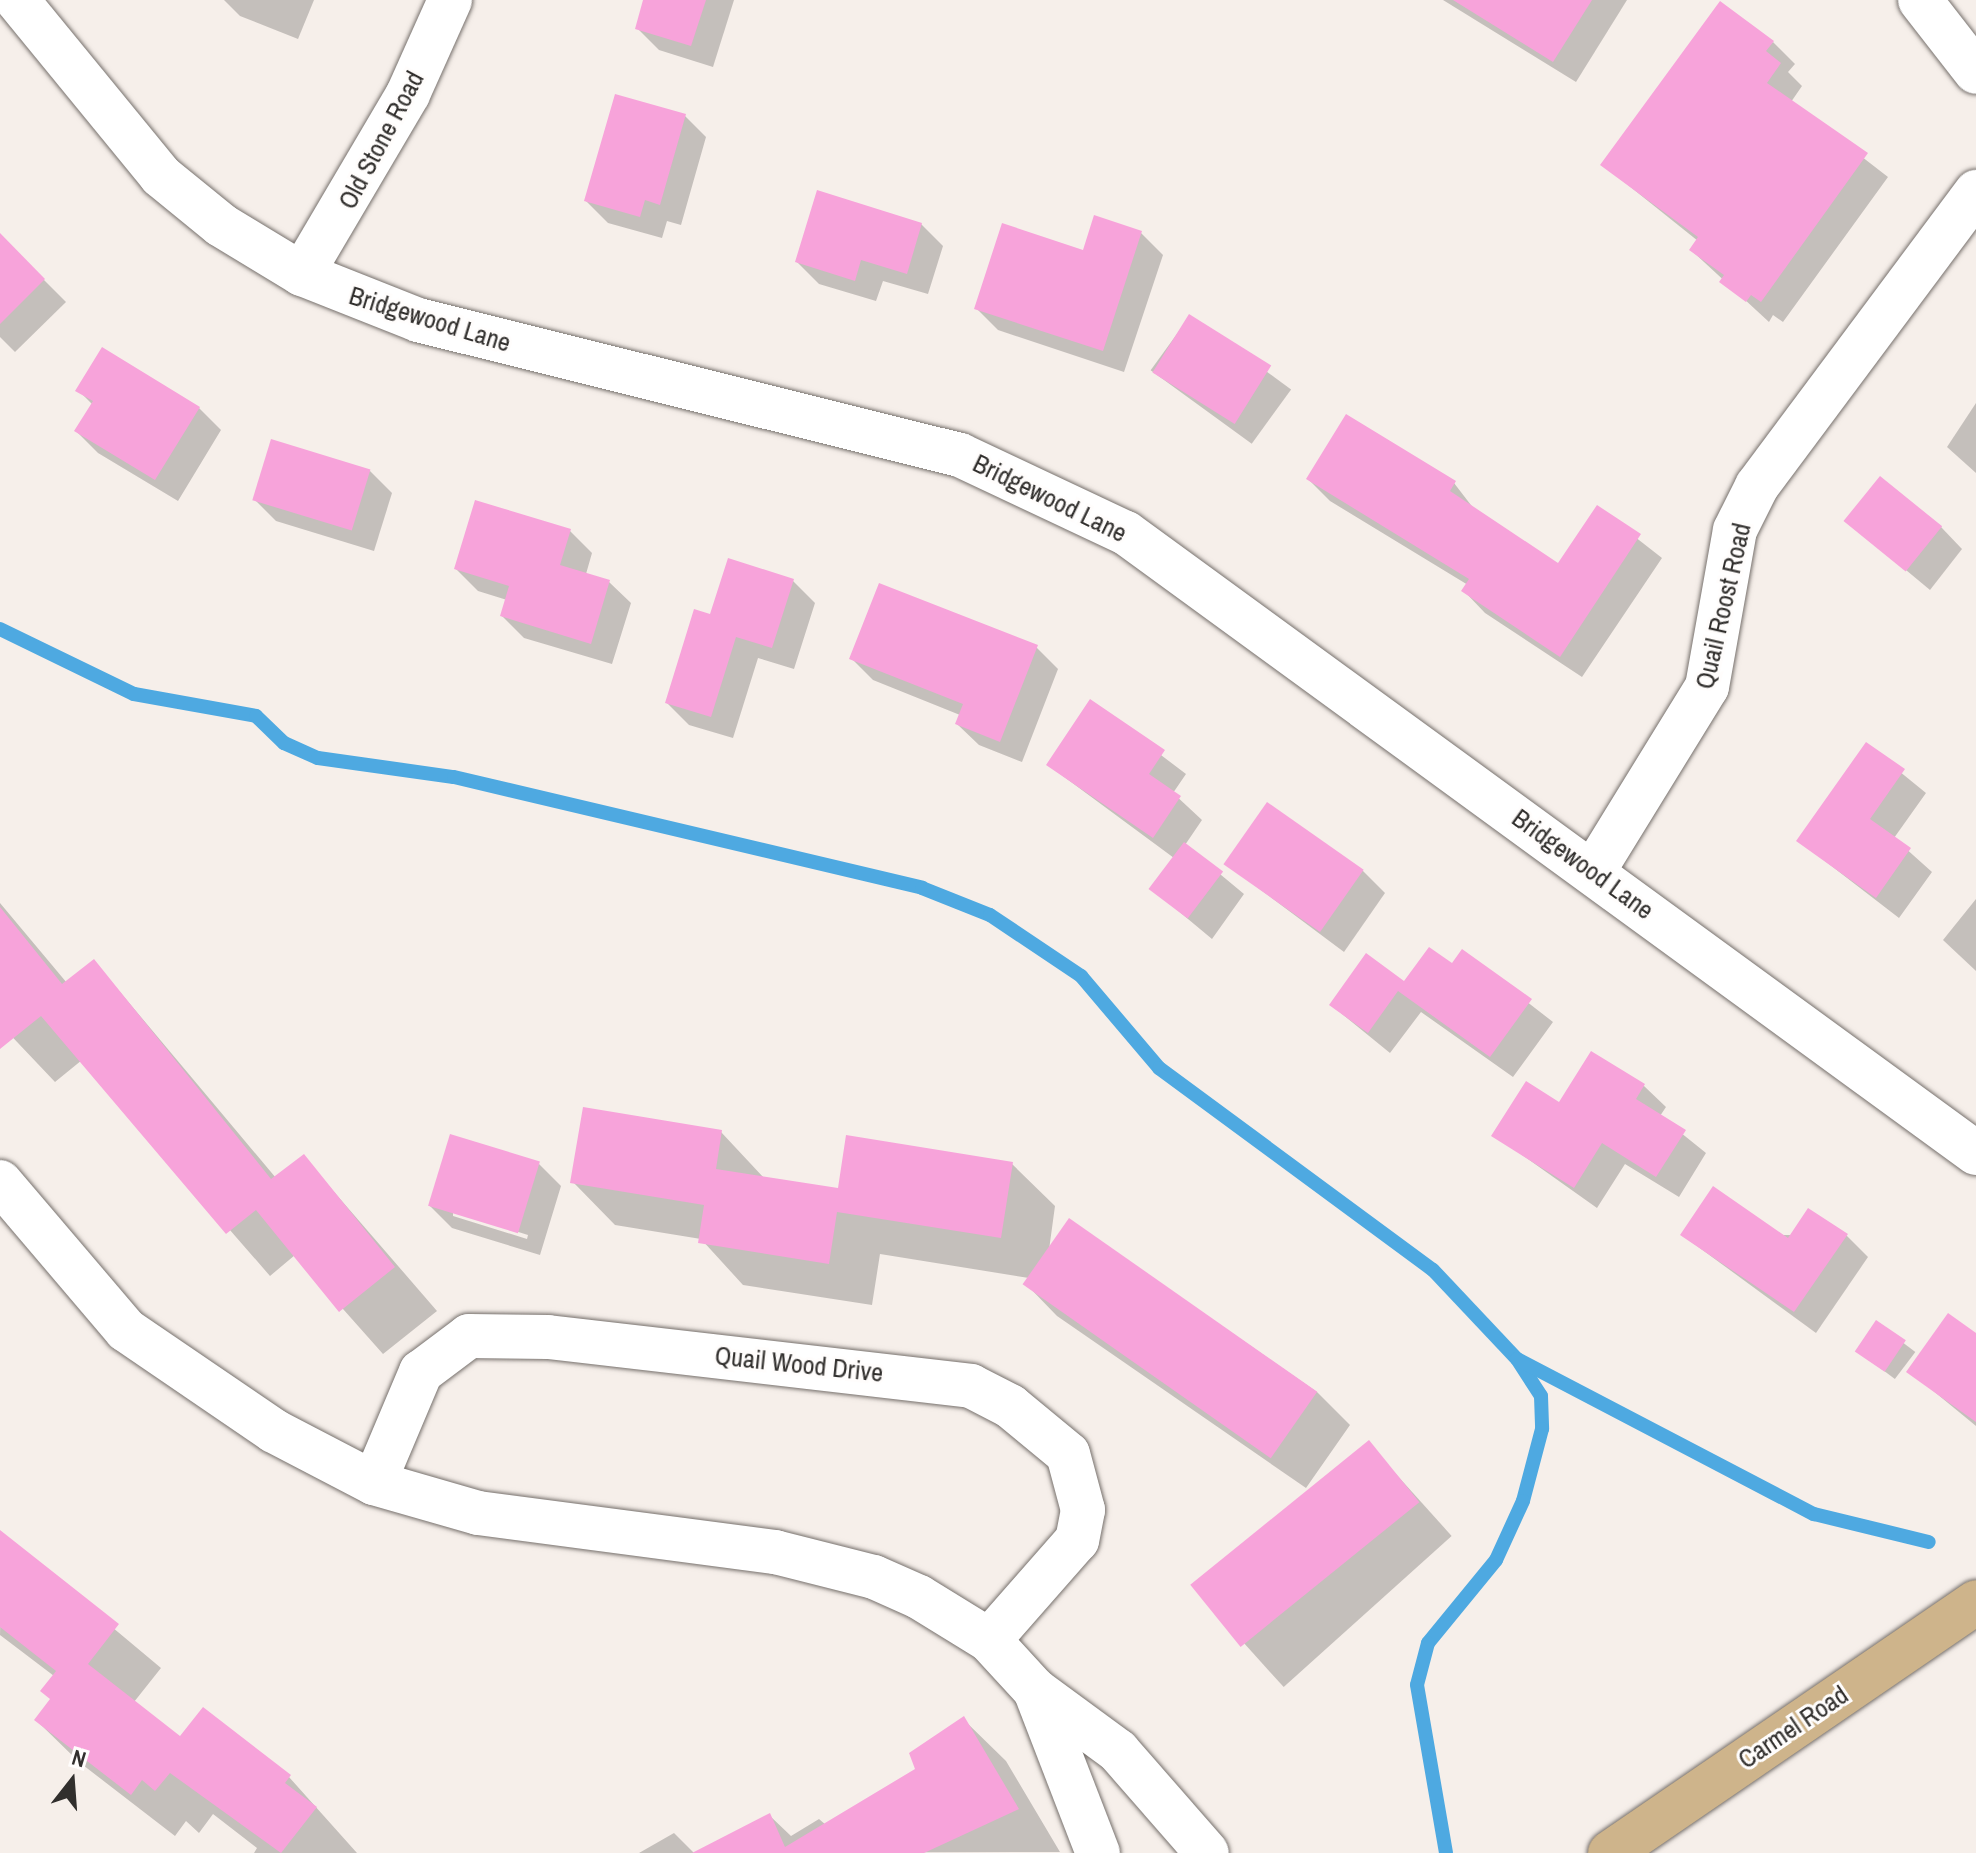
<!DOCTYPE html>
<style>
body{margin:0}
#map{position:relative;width:1976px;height:1853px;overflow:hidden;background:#f6efea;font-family:"Archivo Narrow",sans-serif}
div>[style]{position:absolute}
.shadow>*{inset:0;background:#0003;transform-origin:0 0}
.stream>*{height:14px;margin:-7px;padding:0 7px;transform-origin:7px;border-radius:7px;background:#4ea9e1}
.building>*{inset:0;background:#f7a3da;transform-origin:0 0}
.roads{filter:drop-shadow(0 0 2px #76706c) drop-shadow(0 0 2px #76706c)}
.minor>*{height:44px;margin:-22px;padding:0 22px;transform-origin:22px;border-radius:22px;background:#fff}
.major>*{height:44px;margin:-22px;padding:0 22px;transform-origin:22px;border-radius:22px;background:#ceb48b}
span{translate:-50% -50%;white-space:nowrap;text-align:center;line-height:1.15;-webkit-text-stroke:6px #fffdfc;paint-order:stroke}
.street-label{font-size:26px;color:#312f2d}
.north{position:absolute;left:32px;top:1741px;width:80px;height:80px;-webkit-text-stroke:6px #fffdfc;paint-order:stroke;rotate:17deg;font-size:22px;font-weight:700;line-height:32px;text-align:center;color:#312f2d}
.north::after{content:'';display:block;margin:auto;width:28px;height:36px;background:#312f2d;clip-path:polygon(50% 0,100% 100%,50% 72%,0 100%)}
</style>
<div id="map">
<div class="shadow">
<i style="clip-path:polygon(224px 0,314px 0,298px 39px,240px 16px)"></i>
<i style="clip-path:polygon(646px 0,734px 0,713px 67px,659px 50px,637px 28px)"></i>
<i style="clip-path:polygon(1443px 0,1627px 0,1576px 82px)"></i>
<i style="clip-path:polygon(1773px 42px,1795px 64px,1788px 72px,1802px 86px,1791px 102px,1888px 177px,1783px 322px,1773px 315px,1769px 322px,1691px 250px,1698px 241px,1603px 165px)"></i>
<i style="clip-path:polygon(684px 115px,706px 137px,681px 225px,667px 221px,662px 238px,608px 223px,586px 201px)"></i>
<i style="clip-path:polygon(921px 224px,943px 246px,928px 294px,883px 281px,876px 301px,819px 284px,797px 262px)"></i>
<i style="clip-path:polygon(1141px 233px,1163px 255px,1124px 372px,998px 330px,976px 308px,1084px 252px)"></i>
<i style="clip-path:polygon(0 236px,66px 302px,15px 352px,0 337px)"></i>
<i style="left:1190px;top:316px;width:125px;height:67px;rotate:36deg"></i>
<i style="clip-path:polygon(78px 390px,199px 408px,221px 430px,178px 501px,98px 453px,76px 431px,93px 405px)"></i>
<i style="clip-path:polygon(1976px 403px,1976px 473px,1947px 447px)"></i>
<i style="clip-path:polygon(370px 471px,392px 493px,374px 551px,276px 521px,254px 499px)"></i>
<i style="clip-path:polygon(1308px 479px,1454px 483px,1474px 509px,1558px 566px,1598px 508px,1662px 558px,1582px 677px,1485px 613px,1464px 591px,1468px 585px,1330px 501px)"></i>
<i style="clip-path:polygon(1847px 521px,1941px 527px,1962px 549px,1930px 590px)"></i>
<i style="clip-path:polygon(570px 531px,592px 553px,586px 574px,609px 582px,631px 603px,612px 664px,524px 638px,502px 616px,507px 600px,478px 591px,456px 569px)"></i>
<i style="clip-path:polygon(793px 581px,815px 603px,794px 669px,758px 658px,733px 738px,689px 725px,667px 703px,711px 617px)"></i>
<i style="clip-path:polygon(1036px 647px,1058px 669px,1022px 762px,979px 745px,957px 724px,960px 715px,873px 680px,851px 658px)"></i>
<i style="clip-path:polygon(1091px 702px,1186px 774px,1173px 793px,1202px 820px,1185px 845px,1244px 894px,1212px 939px,1152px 889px,1174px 858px,1048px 765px)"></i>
<i style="clip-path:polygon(1867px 745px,1926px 793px,1894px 838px,1932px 872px,1899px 918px,1799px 841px)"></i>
<i style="clip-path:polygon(1226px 864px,1363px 871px,1385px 893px,1344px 952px)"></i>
<i style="clip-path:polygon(1976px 899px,1976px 971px,1943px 940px)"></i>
<i style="clip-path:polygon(0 903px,67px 983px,94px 961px,276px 1178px,303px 1156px,437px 1311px,383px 1354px,295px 1255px,270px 1276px,82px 1060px,55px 1082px,0 1024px)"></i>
<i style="clip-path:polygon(1463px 952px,1553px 1022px,1513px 1077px,1421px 1012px,1390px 1053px,1331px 1005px,1453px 966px)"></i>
<i style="clip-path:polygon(1644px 1086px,1666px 1107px,1660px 1116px,1706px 1153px,1679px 1197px,1625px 1164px,1597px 1208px,1494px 1135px,1560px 1105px)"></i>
<i style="clip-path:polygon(721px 1132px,764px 1178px,840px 1190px,1012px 1164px,1055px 1206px,1049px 1250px,1069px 1220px,1317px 1392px,1350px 1425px,1306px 1488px,1057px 1316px,1025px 1283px,1029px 1278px,880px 1254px,872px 1305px,743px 1285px,701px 1239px,615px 1225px,573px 1182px)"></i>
<i style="clip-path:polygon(evenodd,539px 1164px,561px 1186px,540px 1255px,452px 1228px,430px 1206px,539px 1164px,453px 1212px,528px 1235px,527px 1239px,453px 1216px,453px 1212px)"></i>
<i style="clip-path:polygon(1682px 1235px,1846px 1235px,1868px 1257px,1816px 1333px)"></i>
<i style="left:1877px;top:1323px;width:48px;height:34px;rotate:37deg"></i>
<i style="clip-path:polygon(1976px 1335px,1976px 1426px,1909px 1371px)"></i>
<i style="left:1368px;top:1443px;width:125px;height:226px;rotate:48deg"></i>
<i style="clip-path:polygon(2px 1535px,161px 1668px,134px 1702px,181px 1739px,289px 1777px,357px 1853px,254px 1853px,257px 1848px,213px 1814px,199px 1833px,186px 1821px,175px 1836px,79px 1762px,36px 1720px,52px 1700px,54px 1676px,0 1635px)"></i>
<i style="clip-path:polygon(963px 1719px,1006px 1761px,1060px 1852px,696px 1853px,769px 1815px,791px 1836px,819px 1819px,826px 1825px,917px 1770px)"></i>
<i style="clip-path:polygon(674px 1833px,694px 1853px,639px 1853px)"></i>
</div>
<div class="stream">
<i style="left:0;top:629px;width:149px;rotate:25.9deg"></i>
<i style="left:134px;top:694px;width:124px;rotate:10.2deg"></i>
<i style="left:256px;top:716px;width:39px;rotate:44deg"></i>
<i style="left:284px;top:743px;width:37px;rotate:24deg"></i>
<i style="left:318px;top:758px;width:137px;rotate:8deg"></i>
<i style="left:454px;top:777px;width:481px;rotate:13.3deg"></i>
<i style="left:922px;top:888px;width:73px;rotate:21.7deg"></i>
<i style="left:990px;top:915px;width:110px;rotate:33.8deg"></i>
<i style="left:1081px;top:976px;width:121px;rotate:49.7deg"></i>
<i style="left:1159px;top:1068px;width:340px;rotate:36.4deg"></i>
<i style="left:1433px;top:1270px;width:122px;rotate:46.7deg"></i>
<i style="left:1517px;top:1359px;width:44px;rotate:57deg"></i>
<i style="left:1541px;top:1396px;width:33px;rotate:88deg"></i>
<i style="left:1542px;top:1429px;width:74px;rotate:104.8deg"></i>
<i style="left:1523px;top:1501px;width:65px;rotate:114.6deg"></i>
<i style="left:1496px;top:1560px;width:107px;rotate:129.3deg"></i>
<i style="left:1428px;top:1643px;width:43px;rotate:104.7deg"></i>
<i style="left:1417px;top:1685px;width:170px;rotate:80.2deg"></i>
<i style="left:1517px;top:1359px;width:335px;rotate:27.6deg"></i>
<i style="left:1814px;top:1514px;width:118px;rotate:13.7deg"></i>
</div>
<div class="building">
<i style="clip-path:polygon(643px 0,706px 0,691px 46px,635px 29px)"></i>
<i style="clip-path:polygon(1453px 0,1592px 0,1553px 62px)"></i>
<i style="clip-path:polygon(1720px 1px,1774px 41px,1766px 51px,1781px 63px,1767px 83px,1868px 153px,1761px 302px,1751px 295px,1746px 302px,1719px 282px,1724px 275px,1689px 250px,1698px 237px,1600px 165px)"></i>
<i style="clip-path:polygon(615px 94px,686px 114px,660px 205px,645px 200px,640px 217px,584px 201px)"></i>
<i style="clip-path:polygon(817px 190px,922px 223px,907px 274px,861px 260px,855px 281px,795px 262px)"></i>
<i style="clip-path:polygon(1094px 215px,1142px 231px,1103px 351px,974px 309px,1002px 223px,1083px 250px)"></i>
<i style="clip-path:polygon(0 233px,45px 279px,0 324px)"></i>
<i style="left:1189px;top:314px;width:97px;height:69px;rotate:32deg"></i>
<i style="clip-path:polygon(102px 347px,200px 407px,155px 480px,74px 431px,93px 401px,75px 391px)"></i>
<i style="clip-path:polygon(1346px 414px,1456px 481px,1450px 491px,1558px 563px,1597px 505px,1641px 534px,1560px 657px,1461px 591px,1469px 579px,1306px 479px)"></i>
<i style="left:271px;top:439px;width:104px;height:64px;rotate:17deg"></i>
<i style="left:1880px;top:476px;width:80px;height:58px;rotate:39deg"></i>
<i style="clip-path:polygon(475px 500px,571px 529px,560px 565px,610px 580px,591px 644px,500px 616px,509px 586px,454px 569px)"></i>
<i style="clip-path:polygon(728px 558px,794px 579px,772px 648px,736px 637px,711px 717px,665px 703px,694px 609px,710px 614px)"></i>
<i style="clip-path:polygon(879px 583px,1038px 645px,1000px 742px,955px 724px,963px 704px,849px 659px)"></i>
<i style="clip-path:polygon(1090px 699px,1165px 750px,1149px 774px,1181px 796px,1153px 838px,1046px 765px)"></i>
<i style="clip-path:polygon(1866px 742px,1905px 769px,1870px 819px,1911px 848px,1876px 898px,1796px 841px)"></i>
<i style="left:1267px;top:802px;width:118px;height:76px;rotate:35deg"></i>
<i style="left:1184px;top:842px;width:49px;height:59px;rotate:37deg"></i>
<i style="clip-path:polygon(0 907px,62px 984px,94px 959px,271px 1179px,304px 1154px,395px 1267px,339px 1312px,256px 1210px,226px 1234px,41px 1016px,0 1049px)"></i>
<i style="clip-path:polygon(1429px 947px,1452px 963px,1462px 949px,1532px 999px,1490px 1057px,1398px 991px,1368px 1033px,1329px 1005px,1366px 953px,1404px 981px)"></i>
<i style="clip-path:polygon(1591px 1051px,1645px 1084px,1636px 1099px,1686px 1130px,1656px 1177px,1602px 1143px,1574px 1188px,1491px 1136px,1526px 1081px,1559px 1102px)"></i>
<i style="clip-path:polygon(583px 1107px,722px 1130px,716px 1169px,838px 1188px,846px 1135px,1013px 1162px,1001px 1238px,837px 1212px,829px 1264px,698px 1243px,704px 1205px,570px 1183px)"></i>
<i style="left:450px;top:1134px;width:94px;height:75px;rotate:17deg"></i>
<i style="clip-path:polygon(1713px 1186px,1788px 1238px,1808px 1208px,1848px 1234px,1794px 1312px,1680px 1235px)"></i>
<i style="left:1069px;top:1218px;width:303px;height:81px;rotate:35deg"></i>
<i style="clip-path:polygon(1948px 1313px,1976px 1333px,1976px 1422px,1906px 1372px)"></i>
<i style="left:1876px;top:1320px;width:36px;height:38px;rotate:34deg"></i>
<i style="left:1369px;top:1440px;width:80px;height:230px;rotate:51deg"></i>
<i style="clip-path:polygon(0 1530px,119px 1624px,88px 1664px,180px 1736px,203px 1707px,291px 1775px,285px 1783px,317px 1807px,281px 1853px,170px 1773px,155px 1791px,142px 1780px,131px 1795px,34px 1720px,50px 1699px,40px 1691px,56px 1671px,0 1627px)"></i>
<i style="clip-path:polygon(964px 1716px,1019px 1809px,924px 1853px,692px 1853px,770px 1813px,785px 1847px,915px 1769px,909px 1753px)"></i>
</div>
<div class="roads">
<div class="minor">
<i style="left:17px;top:0;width:227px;rotate:50.7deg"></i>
<i style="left:161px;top:176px;width:77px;rotate:39.2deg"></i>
<i style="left:221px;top:225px;width:95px;rotate:31.2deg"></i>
<i style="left:302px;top:274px;width:125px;rotate:21.6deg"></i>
<i style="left:418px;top:320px;width:559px;rotate:13.99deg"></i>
<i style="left:960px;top:455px;width:183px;rotate:25.2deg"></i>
<i style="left:1126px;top:533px;width:1052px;rotate:36.11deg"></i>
<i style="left:1920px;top:0;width:91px;rotate:52.1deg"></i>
<i style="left:302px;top:274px;width:209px;rotate:-59.5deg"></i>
<i style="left:408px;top:94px;width:103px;rotate:-65.9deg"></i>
<i style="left:1593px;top:872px;width:217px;rotate:-58.4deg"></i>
<i style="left:1707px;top:687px;width:159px;rotate:-79.9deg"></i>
<i style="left:1735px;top:530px;width:49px;rotate:-63.4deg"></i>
<i style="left:1757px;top:486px;width:367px;rotate:-53.3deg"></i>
<i style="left:0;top:1182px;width:194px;rotate:49.6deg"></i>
<i style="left:126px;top:1330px;width:179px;rotate:34.3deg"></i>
<i style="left:274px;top:1431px;width:113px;rotate:27.5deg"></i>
<i style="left:374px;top:1483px;width:108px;rotate:16.1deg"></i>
<i style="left:478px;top:1513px;width:300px;rotate:7.5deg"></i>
<i style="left:775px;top:1552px;width:102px;rotate:14.2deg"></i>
<i style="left:874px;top:1577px;width:49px;rotate:24deg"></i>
<i style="left:919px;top:1597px;width:82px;rotate:31.6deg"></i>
<i style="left:989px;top:1640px;width:68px;rotate:47.4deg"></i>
<i style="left:1035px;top:1690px;width:103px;rotate:36.3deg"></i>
<i style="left:1118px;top:1751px;width:135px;rotate:48.9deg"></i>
<i style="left:374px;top:1483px;width:121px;rotate:-67.1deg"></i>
<i style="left:421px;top:1372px;width:60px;rotate:-36.9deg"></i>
<i style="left:469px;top:1336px;width:79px;rotate:0.7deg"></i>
<i style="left:548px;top:1337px;width:426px;rotate:6.6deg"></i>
<i style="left:971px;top:1386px;width:44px;rotate:27.1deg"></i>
<i style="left:1010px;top:1406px;width:75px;rotate:39.6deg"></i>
<i style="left:1068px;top:1454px;width:58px;rotate:75deg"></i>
<i style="left:1083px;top:1510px;width:31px;rotate:101deg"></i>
<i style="left:1077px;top:1540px;width:133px;rotate:131.3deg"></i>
<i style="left:1035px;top:1690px;width:175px;rotate:68.9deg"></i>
</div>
<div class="major">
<i style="left:1610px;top:1853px;width:444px;rotate:-34.4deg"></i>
</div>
</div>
<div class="street-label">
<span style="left:381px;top:140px;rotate:-62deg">Old Stone Road</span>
<span style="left:430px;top:319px;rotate:17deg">Bridgewood Lane</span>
<span style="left:1050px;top:498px;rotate:26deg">Bridgewood Lane</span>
<span style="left:1723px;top:606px;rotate:-77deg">Quail Roost Road</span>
<span style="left:1583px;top:864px;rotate:36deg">Bridgewood Lane</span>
<span style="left:799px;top:1364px;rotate:6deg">Quail Wood Drive</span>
<span style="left:1793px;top:1727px;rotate:-34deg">Carmel Road</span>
</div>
<div class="north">N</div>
</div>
